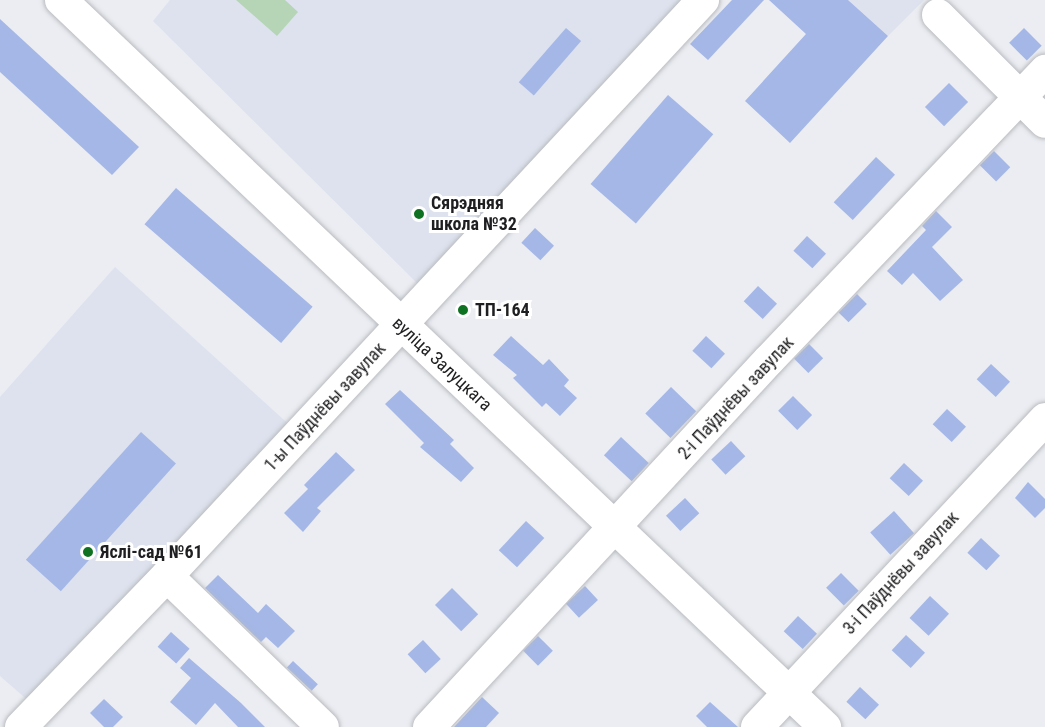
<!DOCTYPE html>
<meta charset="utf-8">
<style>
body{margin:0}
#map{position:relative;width:1045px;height:727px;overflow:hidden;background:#ebedf2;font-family:"Roboto Condensed",sans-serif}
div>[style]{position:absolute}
.built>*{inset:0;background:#dde2ee}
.green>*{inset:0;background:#b5d5b6}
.building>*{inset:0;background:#a4b7e6;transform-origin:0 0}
.roads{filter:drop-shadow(0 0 2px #b9bbbf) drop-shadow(0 0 2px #b9bbbf)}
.minor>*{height:32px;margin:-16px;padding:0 16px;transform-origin:16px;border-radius:16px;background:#fff}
.dots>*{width:16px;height:16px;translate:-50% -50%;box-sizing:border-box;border:3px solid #fff;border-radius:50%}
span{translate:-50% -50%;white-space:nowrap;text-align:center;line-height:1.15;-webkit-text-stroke:6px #fff;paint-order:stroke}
.poi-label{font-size:18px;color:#1f1f21;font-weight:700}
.left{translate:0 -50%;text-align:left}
.street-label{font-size:18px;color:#1f1f21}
</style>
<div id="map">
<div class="built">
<i style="clip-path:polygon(170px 0,684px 0,421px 287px,153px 21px)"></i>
<i style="clip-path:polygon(848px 0,924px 0,888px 36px)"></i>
<i style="clip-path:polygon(115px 267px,294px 429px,31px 703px,0 676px,0 397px)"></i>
</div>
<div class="green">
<i style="clip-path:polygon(236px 0,285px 0,298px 12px,277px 36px)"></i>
</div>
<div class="building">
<i style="clip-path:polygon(732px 0,764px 0,708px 60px,690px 44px)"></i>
<i style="clip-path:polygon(769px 0,848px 0,888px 36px,790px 143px,745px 101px,806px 34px)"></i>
<i style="clip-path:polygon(0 19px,139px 147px,112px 175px,0 72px)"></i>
<i style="left:566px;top:28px;width:20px;height:72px;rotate:41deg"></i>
<i style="left:1024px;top:28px;width:25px;height:21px;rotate:45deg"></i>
<i style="left:949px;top:83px;width:27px;height:34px;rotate:45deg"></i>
<i style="left:668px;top:95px;width:60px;height:118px;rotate:41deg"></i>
<i style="left:994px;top:151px;width:23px;height:20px;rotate:45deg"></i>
<i style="left:876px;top:157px;width:26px;height:62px;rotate:43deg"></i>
<i style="left:176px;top:188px;width:181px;height:48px;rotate:41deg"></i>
<i style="clip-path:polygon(936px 211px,952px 227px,932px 247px,963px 280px,940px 301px,913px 273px,902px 285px,887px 271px,926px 230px,922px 226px)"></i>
<i style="left:535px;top:228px;width:26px;height:20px;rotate:43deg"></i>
<i style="left:807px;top:236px;width:26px;height:20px;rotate:43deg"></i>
<i style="left:758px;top:286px;width:26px;height:21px;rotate:43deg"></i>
<i style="left:857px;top:294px;width:14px;height:26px;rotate:45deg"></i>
<i style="clip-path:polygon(511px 336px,543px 365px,549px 359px,569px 380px,564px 386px,577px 398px,560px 416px,546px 403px,542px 407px,513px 378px,517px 375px,493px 355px)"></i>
<i style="left:706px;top:336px;width:26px;height:20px;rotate:43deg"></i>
<i style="left:809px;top:344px;width:20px;height:21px;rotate:45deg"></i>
<i style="left:991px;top:364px;width:26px;height:21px;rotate:43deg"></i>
<i style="left:671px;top:387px;width:35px;height:37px;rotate:44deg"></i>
<i style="clip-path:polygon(400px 390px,454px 440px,450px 444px,474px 468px,461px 482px,420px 447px,424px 443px,385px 404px)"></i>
<i style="left:793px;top:396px;width:27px;height:21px;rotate:45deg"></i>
<i style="left:947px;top:409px;width:26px;height:21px;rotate:43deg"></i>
<i style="left:141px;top:432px;width:47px;height:172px;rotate:42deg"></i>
<i style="left:621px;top:437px;width:38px;height:25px;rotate:43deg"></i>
<i style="left:731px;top:441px;width:21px;height:27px;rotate:47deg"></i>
<i style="clip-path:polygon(336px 452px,355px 470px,317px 508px,321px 511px,303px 532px,284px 513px,308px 489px,304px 485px)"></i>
<i style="left:904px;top:463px;width:26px;height:21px;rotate:43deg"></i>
<i style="clip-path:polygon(1028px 482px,1045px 499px,1045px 508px,1035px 518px,1015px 498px)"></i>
<i style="left:685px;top:498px;width:21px;height:26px;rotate:47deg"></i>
<i style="left:894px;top:511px;width:30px;height:32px;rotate:48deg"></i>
<i style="left:526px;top:521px;width:25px;height:40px;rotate:43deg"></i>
<i style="left:981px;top:538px;width:26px;height:20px;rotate:43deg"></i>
<i style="left:841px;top:573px;width:25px;height:21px;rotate:45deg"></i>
<i style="clip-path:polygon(218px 575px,258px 613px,266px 604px,295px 631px,278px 648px,266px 637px,261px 642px,205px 588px)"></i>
<i style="left:585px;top:586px;width:19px;height:26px;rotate:47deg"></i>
<i style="left:452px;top:588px;width:37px;height:24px;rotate:45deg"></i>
<i style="left:930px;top:596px;width:26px;height:30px;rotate:43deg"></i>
<i style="left:798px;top:616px;width:26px;height:21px;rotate:43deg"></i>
<i style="left:171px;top:632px;width:25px;height:20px;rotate:42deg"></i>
<i style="left:906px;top:635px;width:26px;height:21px;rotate:43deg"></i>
<i style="left:538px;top:636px;width:21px;height:21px;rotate:45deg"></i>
<i style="left:423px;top:640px;width:26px;height:21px;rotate:47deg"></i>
<i style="clip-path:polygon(189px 658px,241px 703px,265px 727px,238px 727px,215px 703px,196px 725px,170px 702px,191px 678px,180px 668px)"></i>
<i style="left:293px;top:661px;width:34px;height:9px;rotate:43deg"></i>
<i style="left:860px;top:687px;width:26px;height:20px;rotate:43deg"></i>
<i style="clip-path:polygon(482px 697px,499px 713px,486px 727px,454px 727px)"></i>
<i style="clip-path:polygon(104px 699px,123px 717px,113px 727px,104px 727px,90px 713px)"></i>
<i style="clip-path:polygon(710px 702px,738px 727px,707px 727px,696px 716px)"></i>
</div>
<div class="roads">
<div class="minor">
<i style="left:61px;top:0;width:1055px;rotate:43.58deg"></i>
<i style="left:938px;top:15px;width:151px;rotate:45deg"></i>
<i style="left:167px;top:576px;width:217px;rotate:44.1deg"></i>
<i style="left:21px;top:727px;width:210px;rotate:-46deg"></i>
<i style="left:167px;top:576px;width:787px;rotate:-47.06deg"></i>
<i style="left:429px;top:727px;width:500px;rotate:-47.19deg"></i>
<i style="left:769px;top:360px;width:400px;rotate:-46.3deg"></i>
<i style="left:757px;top:727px;width:422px;rotate:-46.9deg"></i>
</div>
</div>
<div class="dots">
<i style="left:419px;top:214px;background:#0f7222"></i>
<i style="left:463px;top:310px;background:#0f7222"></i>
<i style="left:88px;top:552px;background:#0f7222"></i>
</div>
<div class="poi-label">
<span class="left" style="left:431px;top:214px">Сярэдняя<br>школа №32</span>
<span class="left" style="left:475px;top:310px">ТП-164</span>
<span class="left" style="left:100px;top:552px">Яслі-сад №61</span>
</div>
<div class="street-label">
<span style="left:442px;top:364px;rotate:43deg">вуліца Залуцкага</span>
<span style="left:736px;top:398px;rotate:-47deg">2-і Паўднёвы завулак</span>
<span style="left:325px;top:407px;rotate:-47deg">1-ы Паўднёвы завулак</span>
<span style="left:901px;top:573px;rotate:-47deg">3-і Паўднёвы завулак</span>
</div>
</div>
